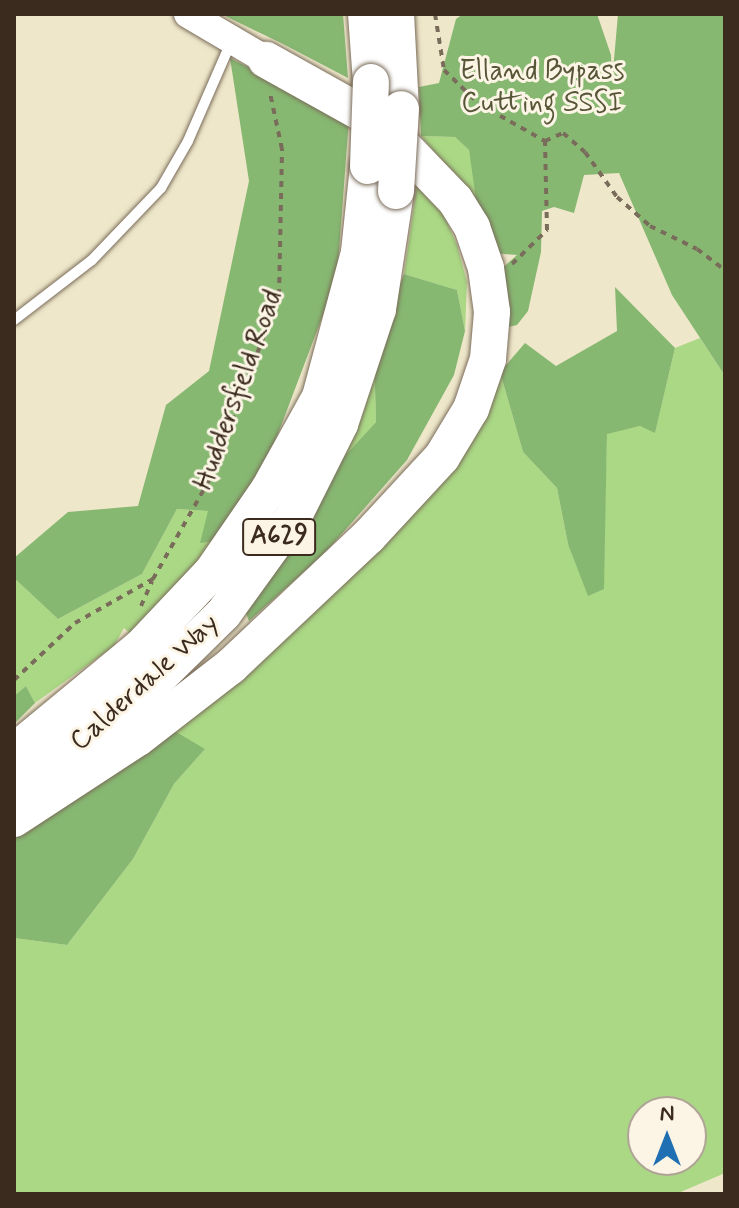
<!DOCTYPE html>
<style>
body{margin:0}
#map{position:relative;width:739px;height:1208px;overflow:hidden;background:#efe7ca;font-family:Mynerve,sans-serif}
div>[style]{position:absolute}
.green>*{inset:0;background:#aad885}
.forest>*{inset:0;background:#87b872}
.path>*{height:4px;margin-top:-2px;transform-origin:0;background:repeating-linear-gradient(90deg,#7a6c5a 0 6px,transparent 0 12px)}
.roads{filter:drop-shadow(0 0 2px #7a6c5a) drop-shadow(0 0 2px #7a6c5a)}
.lane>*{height:10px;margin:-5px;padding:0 5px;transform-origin:5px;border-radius:5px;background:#fff}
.secondary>*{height:28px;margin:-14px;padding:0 14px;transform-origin:14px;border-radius:14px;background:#fff}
.highway>*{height:36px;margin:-18px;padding:0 18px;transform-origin:18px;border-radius:18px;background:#fff}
.bridges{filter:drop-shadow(0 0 2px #7a6c5a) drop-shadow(0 0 2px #7a6c5a)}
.highway-bridge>*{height:36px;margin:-18px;padding:0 18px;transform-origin:18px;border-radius:18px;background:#fff}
span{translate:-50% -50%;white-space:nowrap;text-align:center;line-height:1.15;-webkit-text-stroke:6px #fcf5e5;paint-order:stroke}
.shield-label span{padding:2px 6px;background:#fcf5e5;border:2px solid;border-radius:6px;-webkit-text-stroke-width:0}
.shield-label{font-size:26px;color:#3b2a1e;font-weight:700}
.park-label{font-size:28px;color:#575638}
.street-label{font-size:28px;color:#3b2a1e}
.frame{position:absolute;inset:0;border:16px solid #3b2a1e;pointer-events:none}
.north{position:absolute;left:627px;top:1096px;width:80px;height:80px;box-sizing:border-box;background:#fcf5e5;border:2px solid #afa495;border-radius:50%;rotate:0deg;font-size:22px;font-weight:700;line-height:32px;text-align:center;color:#3b2a1e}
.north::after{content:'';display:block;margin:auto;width:28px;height:36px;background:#1f6fb2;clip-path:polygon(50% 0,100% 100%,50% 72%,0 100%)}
</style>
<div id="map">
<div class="green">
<i style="clip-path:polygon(421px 136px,455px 137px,469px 150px,486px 232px,463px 186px)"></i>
<i style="clip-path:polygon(418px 178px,441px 208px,457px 245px,467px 282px,465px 331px,457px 290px,404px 274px)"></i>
<i style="clip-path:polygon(evenodd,700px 338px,725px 376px,725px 1173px,676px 1194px,14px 1194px,14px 938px,67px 945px,133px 859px,174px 784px,204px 750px,166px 726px,500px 372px,523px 452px,557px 488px,568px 544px,603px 589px,607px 433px,640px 426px,655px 432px,675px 348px,700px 338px,643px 1112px,691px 1112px,691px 1160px,643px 1160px,643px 1112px)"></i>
<i style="clip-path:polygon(374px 352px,376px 422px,327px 475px)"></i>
<i style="clip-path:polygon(177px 509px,209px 511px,201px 542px,220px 540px,135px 637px,124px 628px,114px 646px,35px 703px,26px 686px,14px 696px,14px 578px,58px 619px,142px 574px)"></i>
</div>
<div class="forest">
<i style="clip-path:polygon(221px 14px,343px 14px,348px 78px,281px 43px)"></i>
<i style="clip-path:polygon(463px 14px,597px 14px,611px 55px,612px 82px,618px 14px,725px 14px,725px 376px,672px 295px,619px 173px,584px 175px,574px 213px,554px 207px,542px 211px,541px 252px,528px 311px,517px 325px,504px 328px,497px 273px,517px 255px,493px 253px,476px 199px,469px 150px,455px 137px,421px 136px,419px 87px,439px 83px,456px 19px)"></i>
<i style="clip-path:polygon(230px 58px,349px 119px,337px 278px,273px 447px,220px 540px,200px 543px,208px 511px,177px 509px,142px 574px,58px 619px,14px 578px,14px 558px,68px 512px,138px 506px,166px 405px,209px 371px,249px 181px)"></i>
<i style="clip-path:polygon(404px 274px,457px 290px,465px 331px,454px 375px,407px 460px,324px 554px,249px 621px,241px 601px,327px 475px,376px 422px,374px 352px)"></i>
<i style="clip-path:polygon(615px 287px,675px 348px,655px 433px,640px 426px,607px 434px,604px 589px,588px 596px,568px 544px,557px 488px,523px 452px,500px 372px,525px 343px,556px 366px,617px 331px)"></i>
<i style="clip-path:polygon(26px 686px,35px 703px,14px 724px,14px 696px)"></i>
<i style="clip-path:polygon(166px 726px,205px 749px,174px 784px,133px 859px,67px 945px,14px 938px,14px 835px)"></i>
</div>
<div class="path">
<i style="left:435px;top:14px;width:57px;rotate:80.9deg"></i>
<i style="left:444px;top:70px;width:49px;rotate:44.2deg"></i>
<i style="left:479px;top:104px;width:76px;rotate:29.3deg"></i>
<i style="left:512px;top:264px;width:49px;rotate:-44.2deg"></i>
<i style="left:547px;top:230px;width:89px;rotate:-91.3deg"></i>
<i style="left:545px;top:141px;width:20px;rotate:-24deg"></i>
<i style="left:563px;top:133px;width:29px;rotate:41deg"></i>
<i style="left:585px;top:152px;width:55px;rotate:54.6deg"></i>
<i style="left:617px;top:197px;width:44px;rotate:41.3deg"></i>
<i style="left:650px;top:226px;width:52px;rotate:26.1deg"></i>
<i style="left:697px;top:249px;width:35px;rotate:37deg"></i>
<i style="left:141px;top:606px;width:27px;rotate:-66deg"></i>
<i style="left:14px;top:680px;width:83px;rotate:-43.1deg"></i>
<i style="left:75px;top:623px;width:90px;rotate:-29.4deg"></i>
<i style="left:153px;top:579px;width:117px;rotate:-60.4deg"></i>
<i style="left:211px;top:477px;width:194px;rotate:-69.5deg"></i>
<i style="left:279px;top:295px;width:146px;rotate:-88.8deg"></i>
<i style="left:282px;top:149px;width:57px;rotate:-102.1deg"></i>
</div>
<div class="roads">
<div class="lane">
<i style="left:14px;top:320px;width:98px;rotate:-37.6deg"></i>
<i style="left:92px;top:260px;width:100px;rotate:-46.2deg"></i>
<i style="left:161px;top:188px;width:54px;rotate:-60.1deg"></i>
<i style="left:188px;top:141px;width:108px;rotate:-66.5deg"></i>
</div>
<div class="secondary">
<i style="left:188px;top:14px;width:91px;rotate:30.5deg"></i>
</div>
<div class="highway">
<i style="left:366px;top:14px;width:68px;rotate:85.8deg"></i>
<i style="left:396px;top:14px;width:95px;rotate:87deg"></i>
<i style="left:14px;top:752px;width:165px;rotate:-39.6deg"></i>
<i style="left:141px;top:647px;width:103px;rotate:-46.6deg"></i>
<i style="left:212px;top:572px;width:101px;rotate:-55.5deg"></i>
<i style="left:269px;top:489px;width:105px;rotate:-61deg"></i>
<i style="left:320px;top:397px;width:150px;rotate:-74.9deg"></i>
<i style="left:359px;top:252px;width:86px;rotate:-84deg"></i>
<i style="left:21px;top:787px;width:167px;rotate:-38.2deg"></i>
<i style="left:152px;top:684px;width:101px;rotate:-44.6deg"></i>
<i style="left:224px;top:613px;width:120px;rotate:-54.2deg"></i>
<i style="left:294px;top:516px;width:103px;rotate:-63.4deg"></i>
<i style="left:340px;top:424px;width:121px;rotate:-71.7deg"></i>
<i style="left:378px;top:309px;width:119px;rotate:-81.3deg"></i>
<i style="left:14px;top:819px;width:148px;rotate:-33.2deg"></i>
<i style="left:138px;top:738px;width:118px;rotate:-37.7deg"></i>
<i style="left:231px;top:666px;width:188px;rotate:-43.3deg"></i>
<i style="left:368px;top:537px;width:109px;rotate:-47.2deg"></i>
<i style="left:442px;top:457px;width:56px;rotate:-58.9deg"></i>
<i style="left:471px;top:409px;width:53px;rotate:-71.2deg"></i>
<i style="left:488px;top:359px;width:47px;rotate:-85.1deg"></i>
<i style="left:492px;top:312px;width:44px;rotate:-97.8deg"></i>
<i style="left:486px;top:268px;width:43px;rotate:-108.9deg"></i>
<i style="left:472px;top:227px;width:32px;rotate:-122deg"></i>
<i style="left:455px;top:200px;width:104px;rotate:-133.8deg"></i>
<i style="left:383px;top:125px;width:134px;rotate:-150.9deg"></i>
</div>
</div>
<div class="bridges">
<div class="highway-bridge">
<i style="left:368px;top:166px;width:84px;rotate:-88deg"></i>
<i style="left:396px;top:191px;width:82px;rotate:-86.5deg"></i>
</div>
</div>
<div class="shield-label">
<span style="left:279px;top:537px">A629</span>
</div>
<div class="park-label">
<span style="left:542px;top:88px">Elland Bypass<br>Cutting SSSI</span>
</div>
<div class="street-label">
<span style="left:239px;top:390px;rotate:-70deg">Huddersfield Road</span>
<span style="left:145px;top:683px;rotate:-42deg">Calderdale Way</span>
</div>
<div class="frame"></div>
<div class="north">N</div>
</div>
